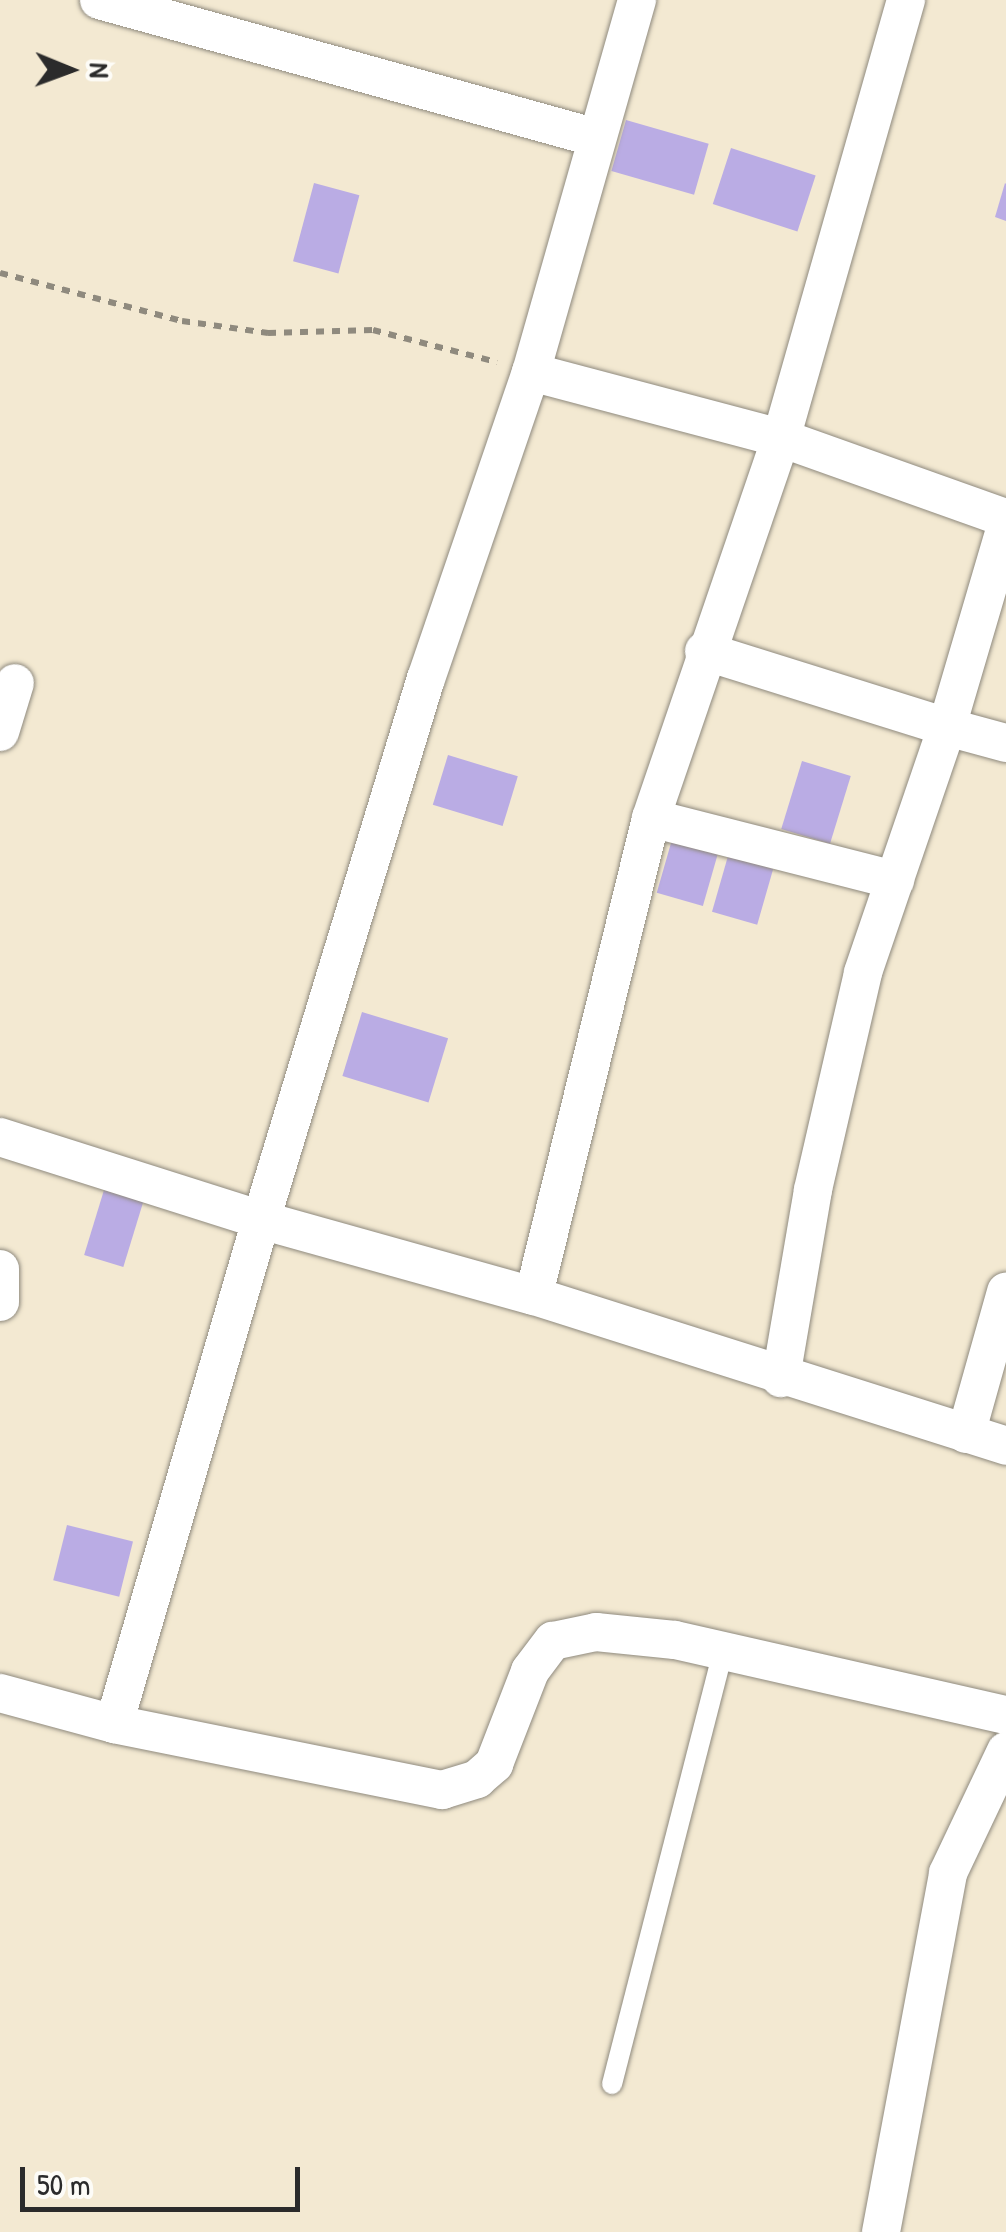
<!DOCTYPE html>
<style>
body{margin:0}
#map{position:relative;width:1006px;height:2232px;overflow:hidden;background:#f3e9d2;font-family:"Patrick Hand",sans-serif}
div>[style]{position:absolute}
.building>*{inset:0;background:#baace4;transform-origin:0 0}
.path>*{height:6px;margin-top:-3px;transform-origin:0;background:repeating-linear-gradient(90deg,#8f8a7e 0 8px,transparent 0 16px)}
.roads{filter:drop-shadow(0 0 2px #8f8a7e) drop-shadow(0 0 2px #8f8a7e)}
.service>*{height:20px;margin:-10px;padding:0 10px;transform-origin:10px;border-radius:10px;background:#fff}
.minor>*{height:38px;margin:-19px;padding:0 19px;transform-origin:19px;border-radius:19px;background:#fff}
span{translate:-50% -50%;white-space:nowrap;text-align:center;line-height:1.15;-webkit-text-stroke:8px #fdfcf7;paint-order:stroke}
.north{position:absolute;left:20px;top:20px;width:100px;height:100px;-webkit-text-stroke:8px #fdfcf7;paint-order:stroke;rotate:91deg;font-size:28px;font-weight:700;line-height:40px;text-align:center;color:#2b2b2b}
.north::after{content:'';display:block;margin:auto;width:35px;height:45px;background:#2b2b2b;clip-path:polygon(50% 0,100% 100%,50% 72%,0 100%)}
.scale{position:absolute;left:20px;top:2167px;width:280px;height:45px;box-sizing:border-box;border:5px solid #2b2b2b;border-top:0;padding-left:12px;font-size:30px;line-height:35px;white-space:nowrap;color:#2b2b2b;-webkit-text-stroke:8px #fdfcf7;paint-order:stroke}
</style>
<div id="map">
<div class="building">
<i style="left:626px;top:120px;width:86px;height:53px;rotate:16deg"></i>
<i style="left:731px;top:148px;width:89px;height:59px;rotate:18deg"></i>
<i style="left:314px;top:183px;width:47px;height:81px;rotate:15deg"></i>
<i style="clip-path:polygon(1005px 183px,1006px 184px,1006px 221px,995px 217px)"></i>
<i style="left:448px;top:755px;width:73px;height:52px;rotate:17deg"></i>
<i style="left:802px;top:761px;width:51px;height:71px;rotate:17deg"></i>
<i style="left:673px;top:836px;width:48px;height:59px;rotate:16deg"></i>
<i style="left:728px;top:856px;width:47px;height:58px;rotate:16deg"></i>
<i style="left:362px;top:1012px;width:90px;height:67px;rotate:17deg"></i>
<i style="left:104px;top:1190px;width:41px;height:68px;rotate:17deg"></i>
<i style="left:67px;top:1525px;width:68px;height:57px;rotate:14deg"></i>
</div>
<div class="path">
<i style="left:0;top:273px;width:188px;rotate:14.8deg"></i>
<i style="left:182px;top:321px;width:87px;rotate:7.9deg"></i>
<i style="left:268px;top:333px;width:105px;rotate:-1.6deg"></i>
<i style="left:373px;top:330px;width:128px;rotate:14.5deg"></i>
</div>
<div class="roads">
<div class="service">
<i style="left:612px;top:2084px;width:447px;rotate:-75.6deg"></i>
</div>
<div class="minor">
<i style="left:99px;top:0;width:517px;rotate:15.49deg"></i>
<i style="left:637px;top:0;width:387px;rotate:105.9deg"></i>
<i style="left:531px;top:372px;width:324px;rotate:108.9deg"></i>
<i style="left:426px;top:678px;width:567px;rotate:106.93deg"></i>
<i style="left:261px;top:1220px;width:283px;rotate:15.6deg"></i>
<i style="left:534px;top:1296px;width:495px;rotate:17.6deg"></i>
<i style="left:906px;top:0;width:455px;rotate:105.9deg"></i>
<i style="left:781px;top:438px;width:239px;rotate:19.6deg"></i>
<i style="left:531px;top:372px;width:259px;rotate:14.8deg"></i>
<i style="left:781px;top:438px;width:402px;rotate:108.9deg"></i>
<i style="left:651px;top:818px;width:492px;rotate:103.8deg"></i>
<i style="left:1006px;top:526px;width:209px;rotate:106.4deg"></i>
<i style="left:947px;top:727px;width:61px;rotate:15.2deg"></i>
<i style="left:704px;top:651px;width:255px;rotate:17.4deg"></i>
<i style="left:947px;top:727px;width:260px;rotate:108.9deg"></i>
<i style="left:863px;top:973px;width:223px;rotate:103deg"></i>
<i style="left:813px;top:1190px;width:191px;rotate:99.7deg"></i>
<i style="left:0;top:732px;width:51px;rotate:-73deg"></i>
<i style="left:651px;top:818px;width:252px;rotate:14.3deg"></i>
<i style="left:0;top:1137px;width:274px;rotate:17.6deg"></i>
<i style="left:261px;top:1220px;width:525px;rotate:106.26deg"></i>
<i style="left:0;top:1269px;width:33px;rotate:90deg"></i>
<i style="left:966px;top:1434px;width:148px;rotate:-74.3deg"></i>
<i style="left:0;top:1693px;width:118px;rotate:15.2deg"></i>
<i style="left:114px;top:1724px;width:335px;rotate:11.4deg"></i>
<i style="left:442px;top:1790px;width:37px;rotate:-17deg"></i>
<i style="left:477px;top:1779px;width:23px;rotate:-41deg"></i>
<i style="left:494px;top:1764px;width:100px;rotate:-68.8deg"></i>
<i style="left:530px;top:1671px;width:38px;rotate:-53deg"></i>
<i style="left:553px;top:1641px;width:44px;rotate:-11.8deg"></i>
<i style="left:596px;top:1632px;width:79px;rotate:5.8deg"></i>
<i style="left:675px;top:1640px;width:339px;rotate:12.8deg"></i>
<i style="left:881px;top:2232px;width:365px;rotate:-79.4deg"></i>
<i style="left:948px;top:1873px;width:135px;rotate:-64.6deg"></i>
</div>
</div>
<div class="north">N</div>
<div class="scale">50 m</div>
</div>
